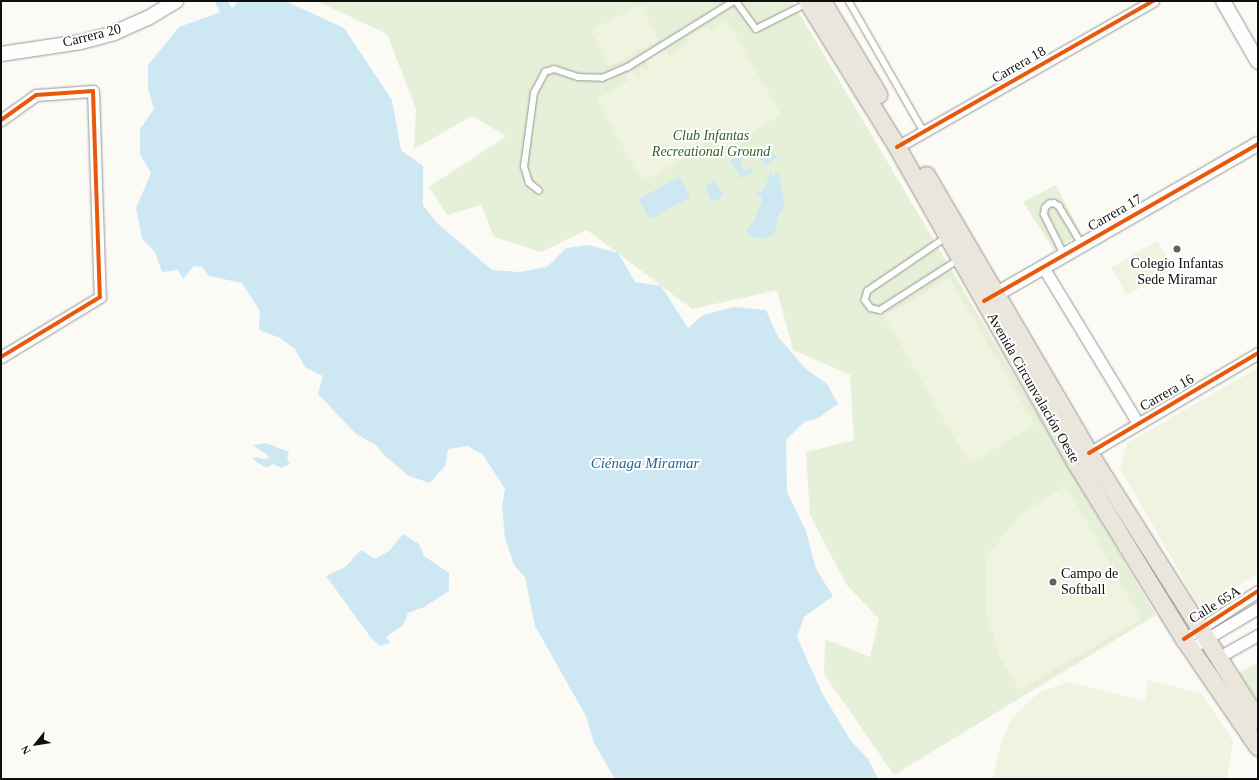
<!DOCTYPE html>
<meta charset="utf-8">
<style>
body{margin:0}
#map{position:relative;width:1259px;height:780px;overflow:hidden;background:#fbfaf5;font-family:Georgia,serif}
div>[style]{position:absolute}
.green>*{inset:0;background:#e6efd7}
.pitch>*{inset:0;background:#eff3e0;transform-origin:0 0}
.water>*{inset:0;background:#cee8f3;transform-origin:0 0}
.canal>*{height:12px;margin:-6px;padding:0 6px;transform-origin:6px;border-radius:6px;background:#cee8f3}
.roads{filter:drop-shadow(0 0 1px #959593) drop-shadow(0 0 1px #959593)}
.service>*{height:5.5px;margin:-2.75px;padding:0 2.75px;transform-origin:2.75px;border-radius:2.75px;background:#fefefe}
.minor>*{height:11px;margin:-5.5px;padding:0 5.5px;transform-origin:5.5px;border-radius:5.5px;background:#fefefe}
.tertiary>*{height:14px;margin:-7px;padding:0 7px;transform-origin:7px;border-radius:7px;background:#fefefe}
.primary>*{height:17px;margin:-8.5px;padding:0 8.5px;transform-origin:8.5px;border-radius:8.5px;background:#ebe6dc}
.cycleway>*{height:4px;margin:-2px;padding:0 2px;transform-origin:2px;border-radius:2px;background:#e8590c}
.dots>*{width:11px;height:11px;translate:-50% -50%;box-sizing:border-box;border:2px solid #fff;border-radius:50%}
span{translate:-50% -50%;white-space:nowrap;text-align:center;line-height:1.15;-webkit-text-stroke:4px #fff;paint-order:stroke}
.street-label{font-size:14px;color:#0f0f0f}
.park-label{font-size:14px;color:#346224;font-style:italic}
.poi-label{font-size:14px;color:#0f0f0f}
.left{translate:0 -50%;text-align:left}
.water-label{font-size:15px;color:#216a98;font-style:italic}
.frame{position:absolute;inset:0;border:2px solid #0f0f0f;pointer-events:none}
.north{position:absolute;left:16px;top:724px;width:40px;height:40px;-webkit-text-stroke:3px #fff;paint-order:stroke;rotate:240deg;font-size:11px;font-weight:700;line-height:16px;text-align:center;color:#0f0f0f}
.north::after{content:'';display:block;margin:auto;width:14px;height:18px;background:#0f0f0f;clip-path:polygon(50% 0,100% 100%,50% 72%,0 100%)}
</style>
<div id="map">
<div class="green">
<i style="clip-path:polygon(317px 1px,792px 1px,1156px 615px,894px 775px,824px 674px,825px 639px,870px 657px,879px 619px,846px 584px,810px 515px,806px 452px,854px 440px,850px 375px,793px 350px,777px 290px,692px 309px,587px 230px,541px 252px,494px 237px,481px 205px,447px 215px,429px 187px,506px 136px,472px 116px,414px 149px,416px 109px,387px 34px)"></i>
<i style="clip-path:polygon(1056px 185px,1081px 234px,1054px 250px,1023px 202px)"></i>
<i style="clip-path:polygon(1258px 662px,1258px 701px,1239px 673px)"></i>
</div>
<div class="pitch">
<i style="left:640px;top:5px;width:40px;height:56px;rotate:62deg"></i>
<i style="clip-path:polygon(727px 21px,781px 114px,730px 146px,708px 142px,695px 148px,692px 154px,645px 180px,641px 179px,597px 99px,628px 81px,625px 74px,632px 71px,637px 77px,641px 75px,639px 70px,643px 67px,645px 70px,649px 69px,646px 61px,667px 49px,671px 60px,676px 56px,674px 52px,689px 43px,687px 38px,706px 27px,711px 31px)"></i>
<i style="left:1157px;top:241px;width:32px;height:53px;rotate:60deg"></i>
<i style="left:950px;top:278px;width:170px;height:76px;rotate:60deg"></i>
<i style="clip-path:polygon(1258px 368px,1258px 573px,1200px 608px,1120px 468px,1127px 443px)"></i>
<i style="clip-path:polygon(1066px 485px,1141px 619px,1019px 690px,1000px 657px,985px 609px,987px 556px,1020px 515px)"></i>
<i style="clip-path:polygon(1148px 680px,1202px 694px,1233px 741px,1227px 779px,993px 779px,999px 751px,1011px 719px,1038px 693px,1069px 682px,1145px 701px)"></i>
</div>
<div class="water">
<i style="clip-path:polygon(238px 1px,285px 1px,344px 28px,392px 100px,401px 150px,423px 166px,423px 205px,437px 223px,492px 270px,519px 272px,547px 267px,566px 248px,589px 245px,618px 253px,635px 282px,661px 286px,688px 328px,703px 315px,734px 307px,766px 310px,778px 337px,806px 369px,827px 384px,838px 404px,818px 418px,804px 422px,786px 440px,787px 492px,806px 531px,816px 569px,833px 596px,804px 617px,797px 637px,822px 693px,851px 741px,868px 759px,878px 779px,615px 779px,594px 743px,586px 716px,535px 626px,525px 577px,514px 565px,505px 538px,502px 506px,505px 489px,483px 455px,468px 446px,448px 449px,445px 466px,430px 483px,409px 476px,384px 455px,376px 445px,356px 434px,318px 394px,323px 376px,305px 367px,295px 349px,280px 338px,259px 330px,260px 311px,242px 283px,209px 276px,202px 267px,194px 266px,183px 279px,178px 270px,162px 272px,155px 252px,142px 239px,136px 208px,151px 173px,140px 154px,140px 129px,154px 109px,148px 88px,148px 65px,179px 27px,226px 10px,234px 7px)"></i>
<i style="clip-path:polygon(766px 144px,777px 157px,766px 166px,757px 155px)"></i>
<i style="clip-path:polygon(734px 153px,744px 155px,740px 166px,744px 170px,752px 167px,753px 173px,741px 178px,730px 160px)"></i>
<i style="clip-path:polygon(771px 169px,772px 176px,779px 172px,785px 208px,779px 213px,775px 233px,765px 239px,756px 238px,750px 236px,746px 229px,754px 222px,762px 201px,761px 196px,754px 195px,765px 188px)"></i>
<i style="left:679px;top:177px;width:23px;height:46px;rotate:61deg"></i>
<i style="clip-path:polygon(715px 180px,724px 196px,712px 202px,705px 187px)"></i>
<i style="clip-path:polygon(266px 443px,289px 452px,287px 459px,290px 464px,281px 468px,273px 464px,267px 468px,256px 462px,253px 457px,266px 459px,270px 457px,253px 445px)"></i>
<i style="clip-path:polygon(403px 534px,419px 544px,424px 556px,449px 573px,449px 591px,424px 607px,408px 613px,403px 625px,386px 637px,390px 643px,380px 646px,371px 638px,326px 576px,345px 567px,361px 550px,375px 559px,389px 551px)"></i>
</div>
<div class="canal">
<i style="left:221px;top:1px;width:10px;rotate:61deg"></i>
</div>
<div class="roads">
<div class="service">
<i style="left:736px;top:1px;width:34px;rotate:54deg"></i>
<i style="left:756px;top:29px;width:56px;rotate:-26.6deg"></i>
<i style="left:849px;top:1px;width:151px;rotate:60.2deg"></i>
<i style="left:539px;top:191px;width:13px;rotate:-141deg"></i>
<i style="left:529px;top:183px;width:17px;rotate:-107deg"></i>
<i style="left:524px;top:167px;width:75px;rotate:-82.3deg"></i>
<i style="left:534px;top:93px;width:24px;rotate:-62deg"></i>
<i style="left:545px;top:72px;width:9px;rotate:-18deg"></i>
<i style="left:554px;top:69px;width:25px;rotate:18deg"></i>
<i style="left:578px;top:77px;width:24px;rotate:2deg"></i>
<i style="left:602px;top:78px;width:28px;rotate:-23deg"></i>
<i style="left:628px;top:67px;width:125px;rotate:-31.9deg"></i>
<i style="left:946px;top:238px;width:94px;rotate:145.8deg"></i>
<i style="left:868px;top:291px;width:9px;rotate:108deg"></i>
<i style="left:865px;top:300px;width:10px;rotate:53deg"></i>
<i style="left:871px;top:308px;width:9px;rotate:13deg"></i>
<i style="left:880px;top:310px;width:93px;rotate:-32.7deg"></i>
<i style="left:1064px;top:255px;width:45px;rotate:-116.6deg"></i>
<i style="left:1044px;top:215px;width:7px;rotate:-82deg"></i>
<i style="left:1045px;top:208px;width:6px;rotate:-45deg"></i>
<i style="left:1049px;top:204px;width:5px;rotate:-11deg"></i>
<i style="left:1054px;top:203px;width:6px;rotate:31deg"></i>
<i style="left:1059px;top:206px;width:44px;rotate:58.8deg"></i>
</div>
<div class="minor">
<i style="left:1px;top:120px;width:43px;rotate:-35.5deg"></i>
<i style="left:36px;top:95px;width:57px;rotate:-4deg"></i>
<i style="left:93px;top:91px;width:206px;rotate:88.1deg"></i>
<i style="left:100px;top:297px;width:116px;rotate:148.8deg"></i>
<i style="left:897px;top:147px;width:295px;rotate:-29.7deg"></i>
<i style="left:1043px;top:267px;width:183px;rotate:58.7deg"></i>
<i style="left:1089px;top:453px;width:196px;rotate:-30.6deg"></i>
<i style="left:1184px;top:639px;width:88px;rotate:-33deg"></i>
<i style="left:1191px;top:648px;width:78px;rotate:-30.8deg"></i>
<i style="left:1217px;top:658px;width:47px;rotate:-29.3deg"></i>
</div>
<div class="tertiary">
<i style="left:1223px;top:1px;width:70px;rotate:60.2deg"></i>
<i style="left:1px;top:54px;width:81px;rotate:-8.5deg"></i>
<i style="left:81px;top:42px;width:34px;rotate:-15deg"></i>
<i style="left:114px;top:33px;width:37px;rotate:-24deg"></i>
<i style="left:148px;top:18px;width:33px;rotate:-31deg"></i>
<i style="left:988px;top:299px;width:311px;rotate:-29.9deg"></i>
</div>
<div class="primary">
<i style="left:807px;top:1px;width:172px;rotate:58.3deg"></i>
<i style="left:897px;top:147px;width:363px;rotate:60.5deg"></i>
<i style="left:1076px;top:463px;width:206px;rotate:58.5deg"></i>
<i style="left:1184px;top:639px;width:131px;rotate:55.6deg"></i>
<i style="left:822px;top:1px;width:109px;rotate:58.9deg"></i>
<i style="left:926px;top:175px;width:322px;rotate:59.6deg"></i>
<i style="left:1089px;top:453px;width:316px;rotate:57.7deg"></i>
</div>
</div>
<div class="cycleway">
<i style="left:1px;top:120px;width:43px;rotate:-35.5deg"></i>
<i style="left:36px;top:95px;width:57px;rotate:-4deg"></i>
<i style="left:93px;top:91px;width:206px;rotate:88.1deg"></i>
<i style="left:100px;top:297px;width:116px;rotate:148.8deg"></i>
<i style="left:897px;top:147px;width:295px;rotate:-29.7deg"></i>
<i style="left:984px;top:301px;width:316px;rotate:-29.8deg"></i>
<i style="left:1089px;top:453px;width:196px;rotate:-30.6deg"></i>
<i style="left:1184px;top:639px;width:88px;rotate:-33deg"></i>
</div>
<div class="dots">
<i style="left:1177px;top:249px;background:#626160"></i>
<i style="left:1053px;top:582px;background:#626160"></i>
</div>
<div class="street-label">
<span style="left:92px;top:36px;rotate:-14deg">Carrera 20</span>
<span style="left:1019px;top:65px;rotate:-30deg">Carrera 18</span>
<span style="left:1115px;top:213px;rotate:-30deg">Carrera 17</span>
<span style="left:1033px;top:388px;rotate:60deg">Avenida Circunvalación Oeste</span>
<span style="left:1167px;top:393px;rotate:-30deg">Carrera 16</span>
<span style="left:1215px;top:605px;rotate:-32deg">Calle 65A</span>
</div>
<div class="park-label">
<span style="left:711px;top:144px">Club Infantas<br>Recreational Ground</span>
</div>
<div class="poi-label">
<span style="left:1177px;top:272px">Colegio Infantas<br>Sede Miramar</span>
<span class="left" style="left:1061px;top:582px">Campo de<br>Softball</span>
</div>
<div class="water-label">
<span style="left:645px;top:464px">Ciénaga Miramar</span>
</div>
<div class="frame"></div>
<div class="north">N</div>
</div>
